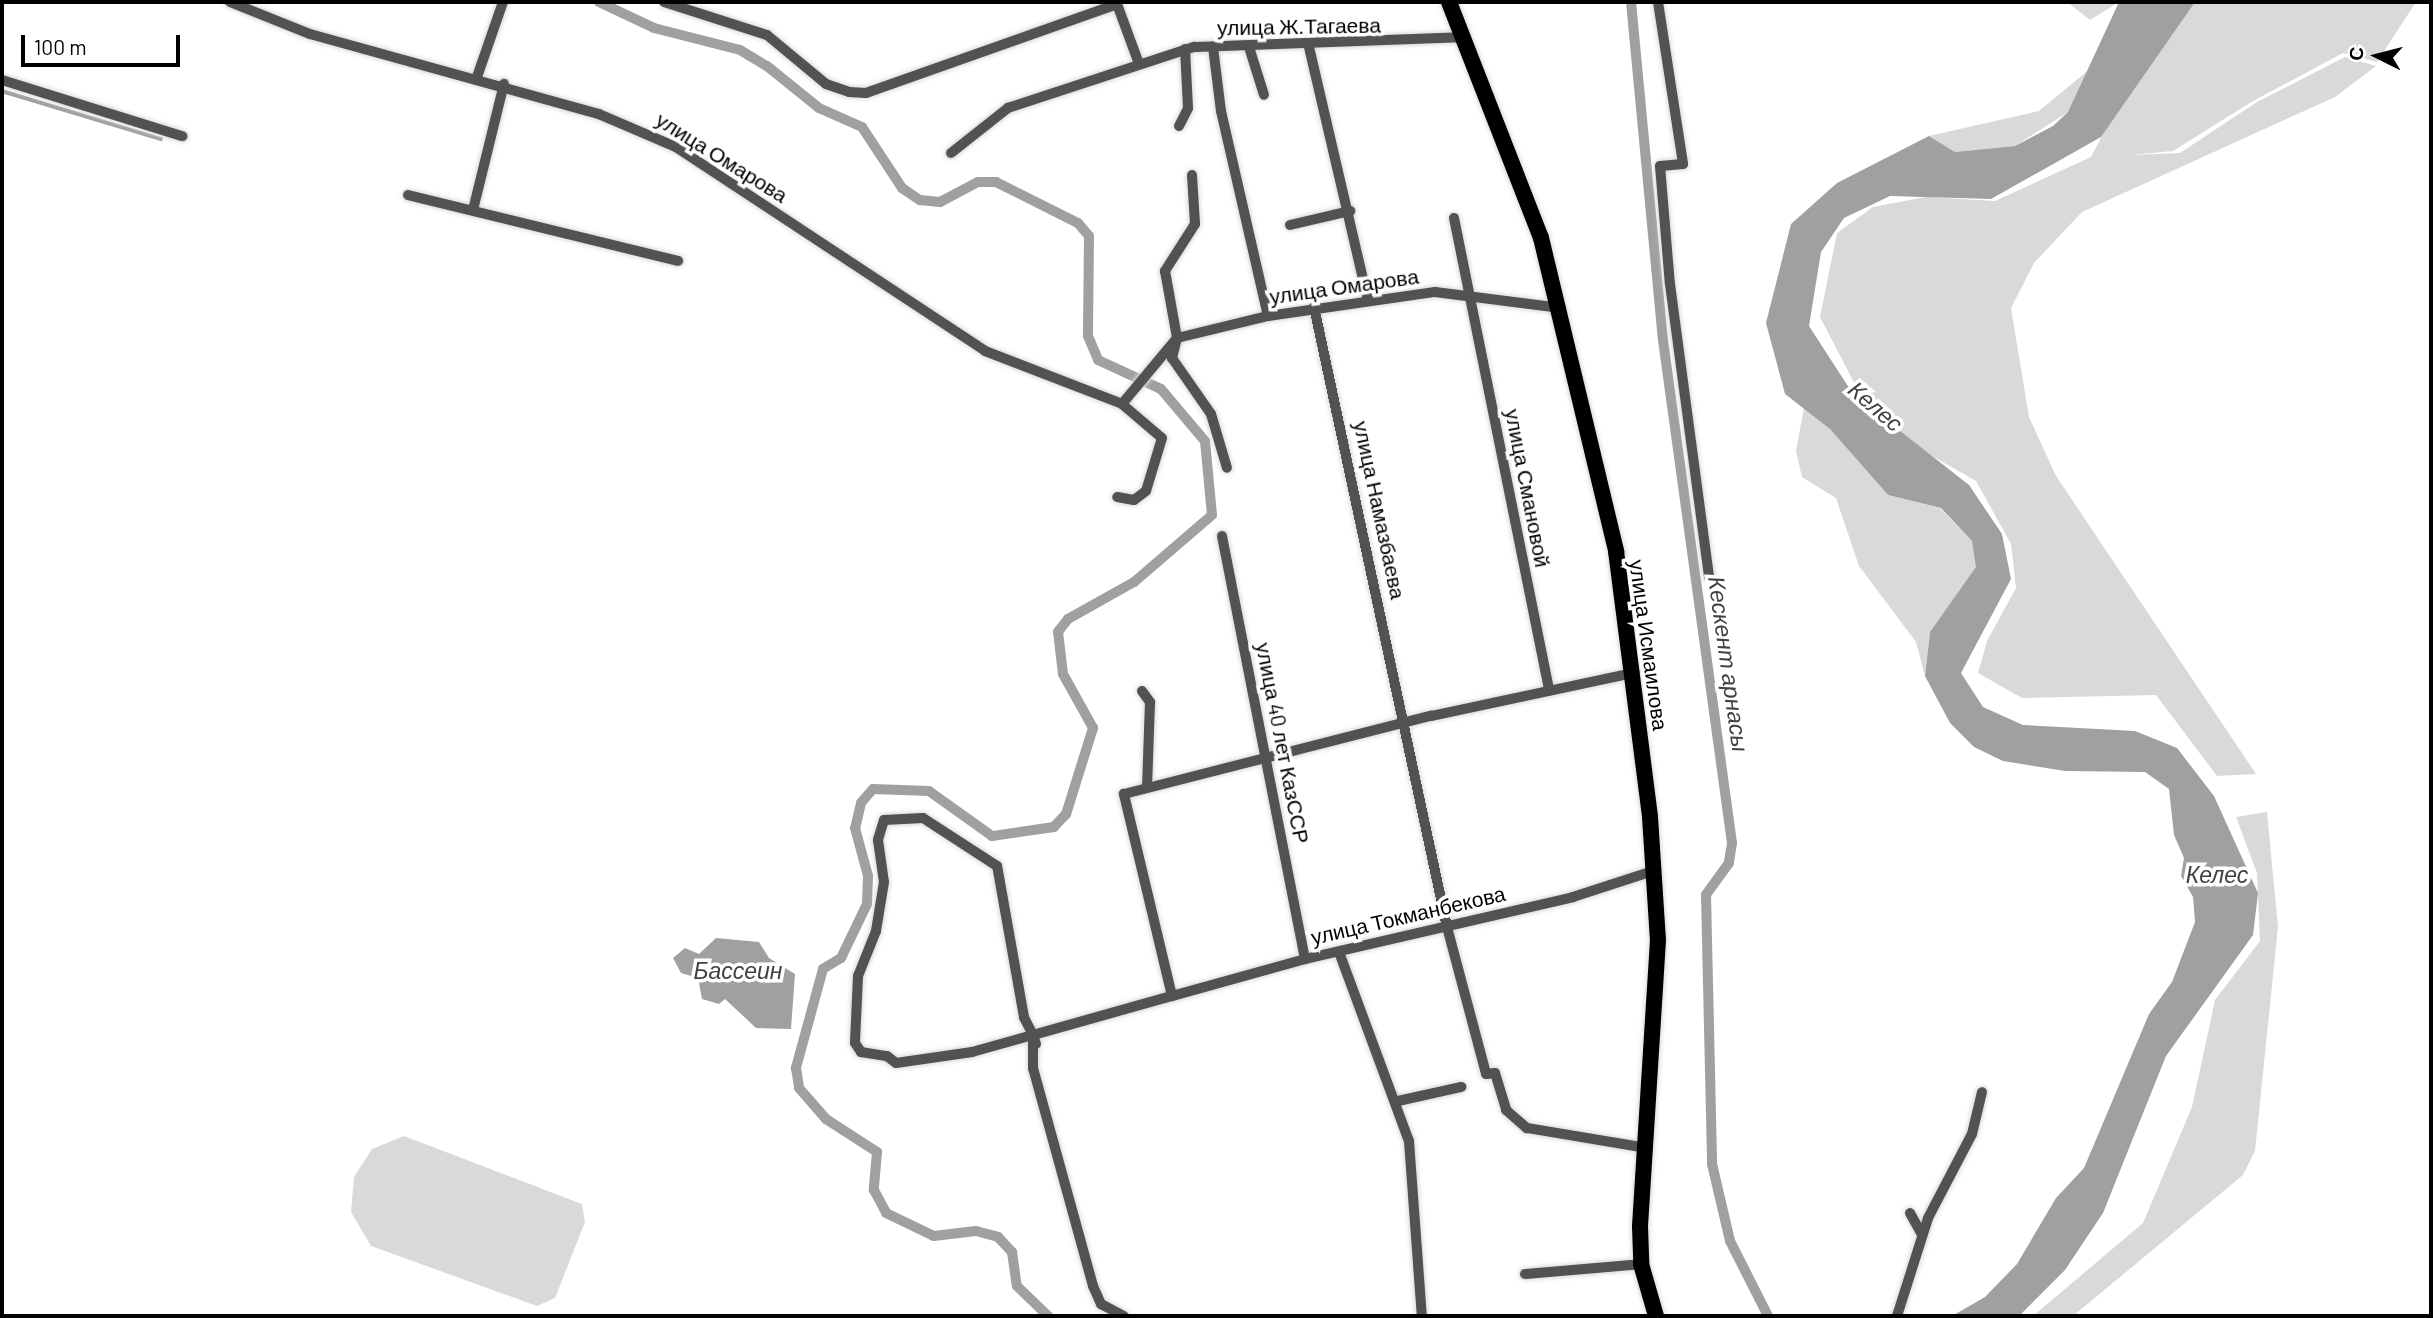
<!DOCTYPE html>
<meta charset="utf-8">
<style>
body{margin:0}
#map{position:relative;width:2433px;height:1318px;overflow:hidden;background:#fff;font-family:Barlow,sans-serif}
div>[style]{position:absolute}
.green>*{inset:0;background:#d9d9d9}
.water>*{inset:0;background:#a0a0a0}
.stream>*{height:3.5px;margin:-1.75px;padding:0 1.75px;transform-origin:1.75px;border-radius:1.75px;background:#a0a0a0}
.canal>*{height:10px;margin:-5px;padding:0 5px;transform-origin:5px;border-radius:5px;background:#a0a0a0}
.roads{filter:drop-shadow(0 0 2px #dbdbdb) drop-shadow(0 0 2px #dbdbdb)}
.minor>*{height:10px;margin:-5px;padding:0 5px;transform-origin:5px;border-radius:5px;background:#525252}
.primary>*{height:16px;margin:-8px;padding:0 8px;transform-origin:8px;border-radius:8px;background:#000}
span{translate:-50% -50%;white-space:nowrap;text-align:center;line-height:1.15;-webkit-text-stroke:7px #fff;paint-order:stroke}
.street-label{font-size:21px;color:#000}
.water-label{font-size:23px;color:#414141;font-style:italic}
.frame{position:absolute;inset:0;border:4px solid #000;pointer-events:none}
.north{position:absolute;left:2342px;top:21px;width:70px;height:70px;-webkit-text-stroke:5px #fff;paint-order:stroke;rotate:276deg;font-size:19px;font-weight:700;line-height:28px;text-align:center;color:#000}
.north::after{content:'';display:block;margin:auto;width:24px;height:32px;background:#000;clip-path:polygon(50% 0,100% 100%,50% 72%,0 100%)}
.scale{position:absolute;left:21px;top:35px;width:159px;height:32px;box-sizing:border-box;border:4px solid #000;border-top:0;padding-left:9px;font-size:21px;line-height:24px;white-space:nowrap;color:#000;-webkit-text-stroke:5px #fff;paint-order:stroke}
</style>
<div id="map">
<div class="green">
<i style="clip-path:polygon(2067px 2px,2119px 2px,2090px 20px)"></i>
<i style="clip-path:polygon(2184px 2px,2416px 2px,2377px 62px,2343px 53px,2253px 101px,2173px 151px,2130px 155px,2180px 153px,2257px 102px,2345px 57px,2376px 66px,2335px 97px,2082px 212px,2034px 263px,2011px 308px,2029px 417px,2056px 476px,2256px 774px,2217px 776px,2156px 695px,2022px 698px,1978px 673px,1987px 641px,2016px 588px,2011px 544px,1976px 481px,1918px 448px,1859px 392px,1820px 317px,1837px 233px,1873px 207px,1926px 197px,1995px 201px,2091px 157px,2160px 25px)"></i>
<i style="clip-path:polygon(2091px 68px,2068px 112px,2015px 146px,1955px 152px,1929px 136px,2039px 111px)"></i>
<i style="clip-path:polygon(1804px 408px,1830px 429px,1888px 495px,1940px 508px,1972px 541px,1977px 567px,1930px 632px,1925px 676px,1916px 642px,1859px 566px,1836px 498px,1802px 477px,1796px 451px)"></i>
<i style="clip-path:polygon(2267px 812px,2278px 927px,2255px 1151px,2243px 1175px,2073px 1316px,2033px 1316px,2143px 1223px,2192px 1107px,2215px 1000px,2260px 941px,2257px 873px,2236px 817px)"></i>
<i style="clip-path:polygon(404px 1136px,582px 1204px,585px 1222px,555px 1298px,537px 1306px,371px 1246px,351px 1212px,354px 1177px,372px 1149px)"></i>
</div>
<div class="water">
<i style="clip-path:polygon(2119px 2px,2195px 2px,2101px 137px,1991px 199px,1890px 196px,1844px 218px,1821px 252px,1809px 326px,1853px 394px,1969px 485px,2002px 534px,2011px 579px,1961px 673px,1983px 707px,2023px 725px,2135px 731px,2177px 748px,2214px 796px,2258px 893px,2253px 935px,2166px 1056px,2103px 1213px,2065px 1270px,2019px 1316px,1952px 1316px,1985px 1297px,2017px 1264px,2056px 1198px,2084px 1168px,2149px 1014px,2172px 982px,2195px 922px,2193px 897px,2181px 876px,2184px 858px,2174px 835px,2169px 789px,2145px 772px,2065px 771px,2003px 761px,1974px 747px,1950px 723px,1925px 676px,1930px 632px,1976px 567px,1972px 541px,1941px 508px,1888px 495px,1830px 429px,1785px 394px,1766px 323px,1791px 224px,1837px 183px,1929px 136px,1955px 152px,2015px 146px,2053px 126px,2068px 112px)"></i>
<i style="clip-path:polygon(716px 938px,759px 942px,769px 958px,795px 974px,791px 1029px,756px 1028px,725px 999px,719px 1004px,702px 999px,698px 978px,681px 973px,673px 958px,685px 948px,699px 954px)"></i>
</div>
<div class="stream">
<i style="left:2px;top:91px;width:166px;rotate:16.8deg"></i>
</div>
<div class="canal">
<i style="left:599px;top:2px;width:61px;rotate:25.3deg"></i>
<i style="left:654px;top:28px;width:89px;rotate:14.3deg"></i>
<i style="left:740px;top:50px;width:31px;rotate:31deg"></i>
<i style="left:767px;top:66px;width:67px;rotate:38.9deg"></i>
<i style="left:819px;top:108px;width:47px;rotate:23.8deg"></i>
<i style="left:862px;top:127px;width:73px;rotate:56.7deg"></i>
<i style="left:902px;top:188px;width:22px;rotate:34deg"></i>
<i style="left:920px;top:200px;width:20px;rotate:6deg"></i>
<i style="left:940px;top:202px;width:43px;rotate:-27.8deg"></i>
<i style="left:978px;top:182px;width:18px"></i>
<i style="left:996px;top:182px;width:92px;rotate:26.6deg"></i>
<i style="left:1078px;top:223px;width:17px;rotate:50deg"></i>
<i style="left:1089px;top:236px;width:100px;rotate:90.6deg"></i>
<i style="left:1088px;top:336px;width:26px;rotate:67deg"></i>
<i style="left:1098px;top:360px;width:69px;rotate:24.7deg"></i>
<i style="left:1161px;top:389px;width:68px;rotate:49.8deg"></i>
<i style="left:1205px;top:441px;width:74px;rotate:84.6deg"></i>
<i style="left:1212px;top:515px;width:103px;rotate:139.3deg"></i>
<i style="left:1134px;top:582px;width:76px;rotate:150.7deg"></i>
<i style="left:1068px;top:619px;width:16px;rotate:128deg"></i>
<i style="left:1058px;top:632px;width:42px;rotate:83.2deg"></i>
<i style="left:1063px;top:674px;width:62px;rotate:60.9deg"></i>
<i style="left:1093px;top:728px;width:90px;rotate:107.4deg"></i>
<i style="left:1066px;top:814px;width:18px;rotate:133deg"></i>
<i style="left:1054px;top:827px;width:63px;rotate:171.7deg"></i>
<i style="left:992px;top:836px;width:77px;rotate:-144.5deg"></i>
<i style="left:929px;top:791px;width:56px;rotate:-178deg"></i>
<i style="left:873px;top:789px;width:18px;rotate:131deg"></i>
<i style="left:861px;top:803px;width:26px;rotate:103deg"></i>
<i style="left:855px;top:828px;width:50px;rotate:74.8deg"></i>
<i style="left:868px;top:876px;width:28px;rotate:92deg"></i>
<i style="left:867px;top:904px;width:60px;rotate:115.7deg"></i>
<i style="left:841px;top:958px;width:21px;rotate:149deg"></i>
<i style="left:823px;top:969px;width:103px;rotate:105.3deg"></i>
<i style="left:796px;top:1068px;width:20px;rotate:81deg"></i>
<i style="left:799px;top:1088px;width:41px;rotate:48.9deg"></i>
<i style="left:826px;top:1119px;width:61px;rotate:32.9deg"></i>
<i style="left:877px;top:1152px;width:38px;rotate:95deg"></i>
<i style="left:874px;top:1190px;width:26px;rotate:62deg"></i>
<i style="left:886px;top:1213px;width:53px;rotate:25.6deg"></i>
<i style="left:934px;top:1236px;width:42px;rotate:-6.8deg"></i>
<i style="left:976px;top:1231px;width:23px;rotate:15deg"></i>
<i style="left:998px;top:1237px;width:21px;rotate:47deg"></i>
<i style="left:1012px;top:1252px;width:34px;rotate:82deg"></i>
<i style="left:1017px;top:1286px;width:43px;rotate:44.1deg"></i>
<i style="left:1631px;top:2px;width:340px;rotate:84.6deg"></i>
<i style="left:1663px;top:340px;width:508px;rotate:82.19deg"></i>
<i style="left:1732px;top:843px;width:20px;rotate:99deg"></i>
<i style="left:1729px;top:863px;width:39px;rotate:126deg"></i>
<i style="left:1706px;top:895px;width:269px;rotate:88.7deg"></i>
<i style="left:1712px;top:1164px;width:79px;rotate:76.8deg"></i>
<i style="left:1730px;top:1241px;width:84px;rotate:63.1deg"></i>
</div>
<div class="roads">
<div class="minor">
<i style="left:230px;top:2px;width:86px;rotate:21.8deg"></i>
<i style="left:310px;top:34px;width:300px;rotate:15.5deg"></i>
<i style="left:599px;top:114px;width:84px;rotate:23.2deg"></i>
<i style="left:676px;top:147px;width:370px;rotate:33.4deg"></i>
<i style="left:985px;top:351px;width:147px;rotate:21.1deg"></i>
<i style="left:1122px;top:404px;width:52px;rotate:40.4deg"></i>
<i style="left:1162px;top:438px;width:55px;rotate:106.8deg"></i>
<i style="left:1146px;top:491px;width:15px;rotate:143deg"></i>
<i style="left:1134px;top:500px;width:17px;rotate:-170deg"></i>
<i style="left:664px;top:2px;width:108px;rotate:17.8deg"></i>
<i style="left:767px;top:35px;width:77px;rotate:39.7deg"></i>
<i style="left:826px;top:84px;width:24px;rotate:19deg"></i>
<i style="left:849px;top:92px;width:17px;rotate:3deg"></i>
<i style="left:866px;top:93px;width:266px;rotate:-19.5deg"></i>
<i style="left:1117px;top:4px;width:61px;rotate:69.8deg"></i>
<i style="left:1658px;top:2px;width:164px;rotate:81.2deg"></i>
<i style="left:1683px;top:164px;width:23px;rotate:175deg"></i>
<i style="left:1660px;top:166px;width:118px;rotate:85.2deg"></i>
<i style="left:1670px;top:284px;width:296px;rotate:82.4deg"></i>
<i style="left:1213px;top:47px;width:64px;rotate:82.9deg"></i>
<i style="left:1221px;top:111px;width:210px;rotate:77.1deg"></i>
<i style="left:1249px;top:47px;width:50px;rotate:72.6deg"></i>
<i style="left:1309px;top:47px;width:260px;rotate:76.9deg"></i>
<i style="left:477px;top:77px;width:79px;rotate:-70.9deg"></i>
<i style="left:2px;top:80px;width:189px;rotate:17.3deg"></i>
<i style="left:1179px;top:126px;width:20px;rotate:-63deg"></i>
<i style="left:1188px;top:108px;width:59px;rotate:-92.9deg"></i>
<i style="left:951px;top:153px;width:73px;rotate:-38.3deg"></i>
<i style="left:1008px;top:108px;width:196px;rotate:-18.2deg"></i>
<i style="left:1194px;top:47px;width:268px;rotate:-2.1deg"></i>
<i style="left:1192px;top:175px;width:49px;rotate:86.5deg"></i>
<i style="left:1195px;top:224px;width:56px;rotate:122.6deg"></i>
<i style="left:1165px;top:271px;width:68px;rotate:79.8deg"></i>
<i style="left:1177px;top:338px;width:21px;rotate:104deg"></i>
<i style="left:1172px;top:358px;width:68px;rotate:55.1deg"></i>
<i style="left:1211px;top:414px;width:56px;rotate:73.5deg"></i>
<i style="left:408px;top:195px;width:278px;rotate:13.7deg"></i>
<i style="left:473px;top:210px;width:130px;rotate:-76.2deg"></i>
<i style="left:1454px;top:218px;width:482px;rotate:78.6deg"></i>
<i style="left:1290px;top:225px;width:62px;rotate:-13.1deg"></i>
<i style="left:1314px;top:307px;width:634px;rotate:77.89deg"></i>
<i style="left:1447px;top:927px;width:152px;rotate:75.1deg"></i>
<i style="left:1486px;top:1074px;width:9px;rotate:-6deg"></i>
<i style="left:1495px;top:1073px;width:39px;rotate:73deg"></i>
<i style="left:1506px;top:1110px;width:28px;rotate:41deg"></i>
<i style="left:1527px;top:1128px;width:121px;rotate:9.5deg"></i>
<i style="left:1122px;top:404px;width:86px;rotate:-50.2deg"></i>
<i style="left:1177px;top:338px;width:94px;rotate:-13.6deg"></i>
<i style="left:1268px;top:316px;width:169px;rotate:-8.2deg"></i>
<i style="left:1435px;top:292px;width:127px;rotate:7.2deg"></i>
<i style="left:1222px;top:536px;width:431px;rotate:78.9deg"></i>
<i style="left:1142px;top:691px;width:14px;rotate:54deg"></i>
<i style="left:1150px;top:702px;width:85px;rotate:92deg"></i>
<i style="left:1339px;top:952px;width:202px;rotate:69.7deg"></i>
<i style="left:1409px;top:1141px;width:175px;rotate:85.8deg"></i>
<i style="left:1172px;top:996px;width:208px;rotate:-103.4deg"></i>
<i style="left:1124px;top:794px;width:317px;rotate:-14.3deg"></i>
<i style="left:1431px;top:716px;width:208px;rotate:-12deg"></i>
<i style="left:1033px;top:1035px;width:33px;rotate:90deg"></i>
<i style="left:1033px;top:1068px;width:226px;rotate:74.6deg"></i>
<i style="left:1093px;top:1286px;width:20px;rotate:66deg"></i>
<i style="left:1101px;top:1304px;width:26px;rotate:28deg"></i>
<i style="left:1036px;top:1044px;width:9px;rotate:-108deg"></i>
<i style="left:1033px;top:1035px;width:20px;rotate:-117deg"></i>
<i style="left:1024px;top:1017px;width:153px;rotate:-100.1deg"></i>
<i style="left:997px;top:866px;width:88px;rotate:-147deg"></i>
<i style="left:923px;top:818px;width:39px;rotate:177deg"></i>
<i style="left:884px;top:820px;width:21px;rotate:107deg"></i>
<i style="left:878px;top:840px;width:42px;rotate:81.9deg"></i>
<i style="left:884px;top:882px;width:50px;rotate:99.3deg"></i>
<i style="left:876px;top:931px;width:48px;rotate:111.8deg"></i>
<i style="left:858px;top:976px;width:67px;rotate:92.6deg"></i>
<i style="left:855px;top:1043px;width:11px;rotate:56deg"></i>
<i style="left:861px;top:1052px;width:26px;rotate:9deg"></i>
<i style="left:887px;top:1056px;width:11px;rotate:38deg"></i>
<i style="left:896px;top:1063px;width:77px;rotate:-8.2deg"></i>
<i style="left:972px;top:1052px;width:63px;rotate:-15.6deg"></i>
<i style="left:1033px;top:1035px;width:144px;rotate:-15.7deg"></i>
<i style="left:1172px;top:996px;width:138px;rotate:-15.5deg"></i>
<i style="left:1305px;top:959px;width:275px;rotate:-13deg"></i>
<i style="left:1573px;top:897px;width:84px;rotate:-18deg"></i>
<i style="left:1398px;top:1101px;width:65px;rotate:-12.5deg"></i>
<i style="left:1910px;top:1213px;width:25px;rotate:61deg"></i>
<i style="left:1525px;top:1274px;width:116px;rotate:-4.9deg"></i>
<i style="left:1897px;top:1316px;width:103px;rotate:-72.4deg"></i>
<i style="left:1928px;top:1218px;width:95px;rotate:-62.4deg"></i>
<i style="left:1972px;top:1134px;width:43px;rotate:-76.6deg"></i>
</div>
<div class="primary">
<i style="left:1449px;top:2px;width:253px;rotate:68.7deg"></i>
<i style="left:1541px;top:238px;width:322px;rotate:76.5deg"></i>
<i style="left:1616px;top:551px;width:268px;rotate:82.7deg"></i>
<i style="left:1650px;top:817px;width:123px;rotate:86.3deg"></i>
<i style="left:1658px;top:940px;width:287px;rotate:93.6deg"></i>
<i style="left:1640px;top:1226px;width:38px;rotate:88deg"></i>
<i style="left:1641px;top:1264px;width:54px;rotate:73.9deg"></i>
</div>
</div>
<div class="street-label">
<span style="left:1299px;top:26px;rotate:-1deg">улица Ж.Тагаева</span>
<span style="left:722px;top:157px;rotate:32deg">улица Омарова</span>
<span style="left:1344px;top:286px;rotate:-8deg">улица Омарова</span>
<span style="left:1528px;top:488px;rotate:79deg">улица Смановой</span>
<span style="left:1380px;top:510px;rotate:78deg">улица Намазбаева</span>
<span style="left:1649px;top:645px;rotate:82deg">улица Исмаилова</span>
<span style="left:1283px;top:743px;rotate:79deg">улица 40 лет КазССР</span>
<span style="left:1408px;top:915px;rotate:-13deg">улица Токманбекова</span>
</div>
<div class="water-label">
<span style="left:1876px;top:406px;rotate:41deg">Келес</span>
<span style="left:1729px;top:664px;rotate:82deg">Кескент арнасы</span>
<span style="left:2217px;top:874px">Келес</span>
<span style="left:738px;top:970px">Бассеин</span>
</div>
<div class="frame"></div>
<div class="north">С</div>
<div class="scale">100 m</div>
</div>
